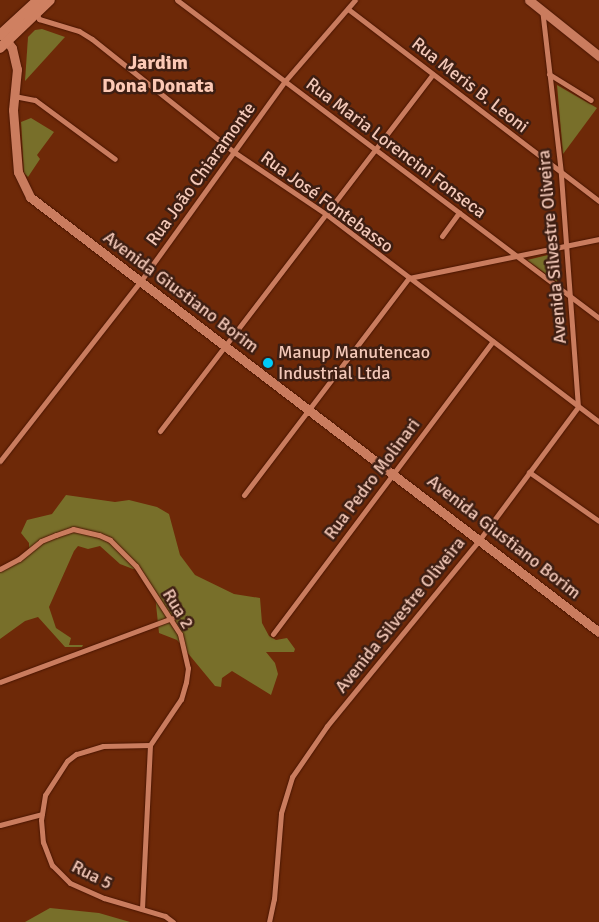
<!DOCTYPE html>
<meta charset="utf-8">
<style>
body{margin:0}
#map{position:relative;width:599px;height:922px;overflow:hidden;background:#6e2908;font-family:Signika,sans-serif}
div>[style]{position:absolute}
.green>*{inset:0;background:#786f2a}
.roads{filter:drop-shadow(0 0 1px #491500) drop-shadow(0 0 1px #491500)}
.street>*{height:5px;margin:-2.5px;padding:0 2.5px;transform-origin:2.5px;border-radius:2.5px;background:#ca7c5e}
.secondary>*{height:9px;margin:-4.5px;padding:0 4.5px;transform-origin:4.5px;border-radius:4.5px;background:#ca7c5e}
.primary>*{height:10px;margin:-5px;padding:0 5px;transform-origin:5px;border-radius:5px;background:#cf8061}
.dots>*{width:14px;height:14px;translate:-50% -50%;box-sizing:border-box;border:2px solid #3e1e12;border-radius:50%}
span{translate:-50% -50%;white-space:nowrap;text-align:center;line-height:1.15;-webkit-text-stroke:5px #3e1e12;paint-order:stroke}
.street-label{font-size:18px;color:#f3c8b8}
.poi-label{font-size:18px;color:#f3c8b8}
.left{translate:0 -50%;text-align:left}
.quarter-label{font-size:20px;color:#fcc9b5;font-weight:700}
</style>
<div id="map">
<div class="green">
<i style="clip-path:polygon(42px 29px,65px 37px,25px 81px,28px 37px,35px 30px)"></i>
<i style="clip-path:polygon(557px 85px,597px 108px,563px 154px)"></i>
<i style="clip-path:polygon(31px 118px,54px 132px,37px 155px,40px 159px,28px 177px,24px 173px,21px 122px)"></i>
<i style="clip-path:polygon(556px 253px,557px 282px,527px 260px)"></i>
<i style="clip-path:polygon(66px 495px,115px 502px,129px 500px,157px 507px,169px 514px,180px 555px,195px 575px,234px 594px,260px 598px,262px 623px,269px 636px,276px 640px,287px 638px,295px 649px,294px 652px,266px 652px,275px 663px,278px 674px,271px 695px,232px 671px,222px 678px,221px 687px,215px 686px,177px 640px,159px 633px,155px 595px,141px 568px,133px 569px,120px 564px,100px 546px,88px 549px,78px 546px,74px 551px,49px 607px,56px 628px,71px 638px,69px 645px,83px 645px,82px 647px,65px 647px,38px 617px,25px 621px,0 639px,0 572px,29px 551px,29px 543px,21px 533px,27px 520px,52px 514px)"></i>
<i style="clip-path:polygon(50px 908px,99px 913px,130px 922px,25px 922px)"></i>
</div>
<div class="roads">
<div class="street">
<i style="left:177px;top:0;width:528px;rotate:37deg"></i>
<i style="left:348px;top:9px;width:316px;rotate:37.4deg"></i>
<i style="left:36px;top:13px;width:7px;rotate:63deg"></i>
<i style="left:39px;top:19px;width:42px;rotate:16.7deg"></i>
<i style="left:79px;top:31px;width:15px;rotate:32deg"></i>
<i style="left:92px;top:39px;width:181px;rotate:38.5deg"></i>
<i style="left:234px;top:152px;width:111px;rotate:34deg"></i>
<i style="left:326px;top:214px;width:343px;rotate:37.3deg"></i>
<i style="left:549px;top:74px;width:49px;rotate:31.8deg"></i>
<i style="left:14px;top:96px;width:21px;rotate:11deg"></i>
<i style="left:35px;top:100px;width:99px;rotate:36.4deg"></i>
<i style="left:442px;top:236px;width:29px;rotate:-54deg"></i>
<i style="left:160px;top:431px;width:449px;rotate:-52.6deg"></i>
<i style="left:0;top:461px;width:227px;rotate:-52deg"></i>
<i style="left:140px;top:282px;width:248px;rotate:-54.2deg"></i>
<i style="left:285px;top:81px;width:107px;rotate:-49.2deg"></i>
<i style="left:529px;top:472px;width:85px;rotate:35deg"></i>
<i style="left:244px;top:495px;width:273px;rotate:-52.8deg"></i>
<i style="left:409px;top:278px;width:194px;rotate:-11.6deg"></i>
<i style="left:0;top:569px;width:21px;rotate:-28deg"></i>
<i style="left:19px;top:559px;width:28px;rotate:-39deg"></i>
<i style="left:41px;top:541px;width:16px;rotate:-22deg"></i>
<i style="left:56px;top:535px;width:18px;rotate:-19deg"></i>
<i style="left:73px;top:529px;width:27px;rotate:13deg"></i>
<i style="left:99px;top:535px;width:12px;rotate:24deg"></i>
<i style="left:110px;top:540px;width:37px;rotate:45deg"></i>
<i style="left:136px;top:566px;width:81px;rotate:57.1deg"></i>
<i style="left:180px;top:634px;width:35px;rotate:77deg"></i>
<i style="left:188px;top:668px;width:14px;rotate:98deg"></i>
<i style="left:186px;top:682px;width:18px;rotate:106deg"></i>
<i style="left:181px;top:699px;width:55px;rotate:124deg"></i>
<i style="left:150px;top:745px;width:164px;rotate:92.8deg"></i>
<i style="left:273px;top:634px;width:366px;rotate:-53.1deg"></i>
<i style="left:0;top:682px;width:184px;rotate:-20.4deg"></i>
<i style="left:150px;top:745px;width:47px;rotate:178.8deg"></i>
<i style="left:103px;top:746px;width:28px;rotate:163deg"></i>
<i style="left:76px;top:754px;width:11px;rotate:142deg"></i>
<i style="left:67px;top:761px;width:40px;rotate:122.9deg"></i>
<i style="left:45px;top:795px;width:25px;rotate:99deg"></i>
<i style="left:41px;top:820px;width:22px;rotate:85deg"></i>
<i style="left:43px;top:842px;width:25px;rotate:69deg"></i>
<i style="left:52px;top:865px;width:25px;rotate:45deg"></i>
<i style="left:70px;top:883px;width:37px;rotate:24deg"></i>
<i style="left:104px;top:898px;width:64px;rotate:16.4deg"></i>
<i style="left:165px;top:916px;width:10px;rotate:37deg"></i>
<i style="left:0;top:825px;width:43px;rotate:-14.7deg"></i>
<i style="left:269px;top:922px;width:24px;rotate:-78deg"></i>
<i style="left:274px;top:899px;width:86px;rotate:-85.3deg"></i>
<i style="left:281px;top:813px;width:38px;rotate:-73deg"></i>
<i style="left:292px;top:777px;width:62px;rotate:-55.5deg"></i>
<i style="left:327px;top:726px;width:242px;rotate:-50.7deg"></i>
<i style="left:480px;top:539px;width:164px;rotate:-53.4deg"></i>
<i style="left:578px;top:407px;width:235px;rotate:-94.2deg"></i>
<i style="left:561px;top:173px;width:164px;rotate:-96.6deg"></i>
</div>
<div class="secondary">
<i style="left:529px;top:0;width:90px;rotate:38.7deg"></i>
<i style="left:3px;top:36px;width:15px;rotate:53deg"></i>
<i style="left:12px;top:48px;width:22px;rotate:77deg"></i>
<i style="left:17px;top:69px;width:41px;rotate:95.6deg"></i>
<i style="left:13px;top:110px;width:62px;rotate:85.4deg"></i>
<i style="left:18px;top:172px;width:28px;rotate:64deg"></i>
<i style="left:30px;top:197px;width:716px;rotate:37.4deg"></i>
</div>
<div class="primary">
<i style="left:0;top:35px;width:52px;rotate:-42.6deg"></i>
<i style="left:0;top:48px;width:69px;rotate:-43.8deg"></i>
</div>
</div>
<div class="dots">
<i style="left:268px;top:363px;background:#00cbf9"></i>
</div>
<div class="street-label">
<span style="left:470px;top:85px;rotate:38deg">Rua Meris B. Leoni</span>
<span style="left:396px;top:148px;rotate:37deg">Rua Maria Lorencini Fonseca</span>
<span style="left:201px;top:174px;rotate:-54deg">Rua João Chiaramonte</span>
<span style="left:327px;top:202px;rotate:36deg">Rua José Fontebasso</span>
<span style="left:552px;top:247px;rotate:-95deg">Avenida Silvestre Oliveira</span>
<span style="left:181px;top:292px;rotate:37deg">Avenida Giustiano Borim</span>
<span style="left:372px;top:479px;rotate:-53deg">Rua Pedro Molinari</span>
<span style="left:504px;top:537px;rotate:38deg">Avenida Giustiano Borim</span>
<span style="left:178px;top:609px;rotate:59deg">Rua 2</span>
<span style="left:400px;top:615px;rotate:-51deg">Avenida Silvestre Oliveira</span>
<span style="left:92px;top:875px;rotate:27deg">Rua 5</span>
</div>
<div class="poi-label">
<span class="left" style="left:278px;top:363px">Manup Manutencao<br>Industrial Ltda</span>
</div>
<div class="quarter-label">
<span style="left:158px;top:74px">Jardim<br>Dona Donata</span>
</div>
</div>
